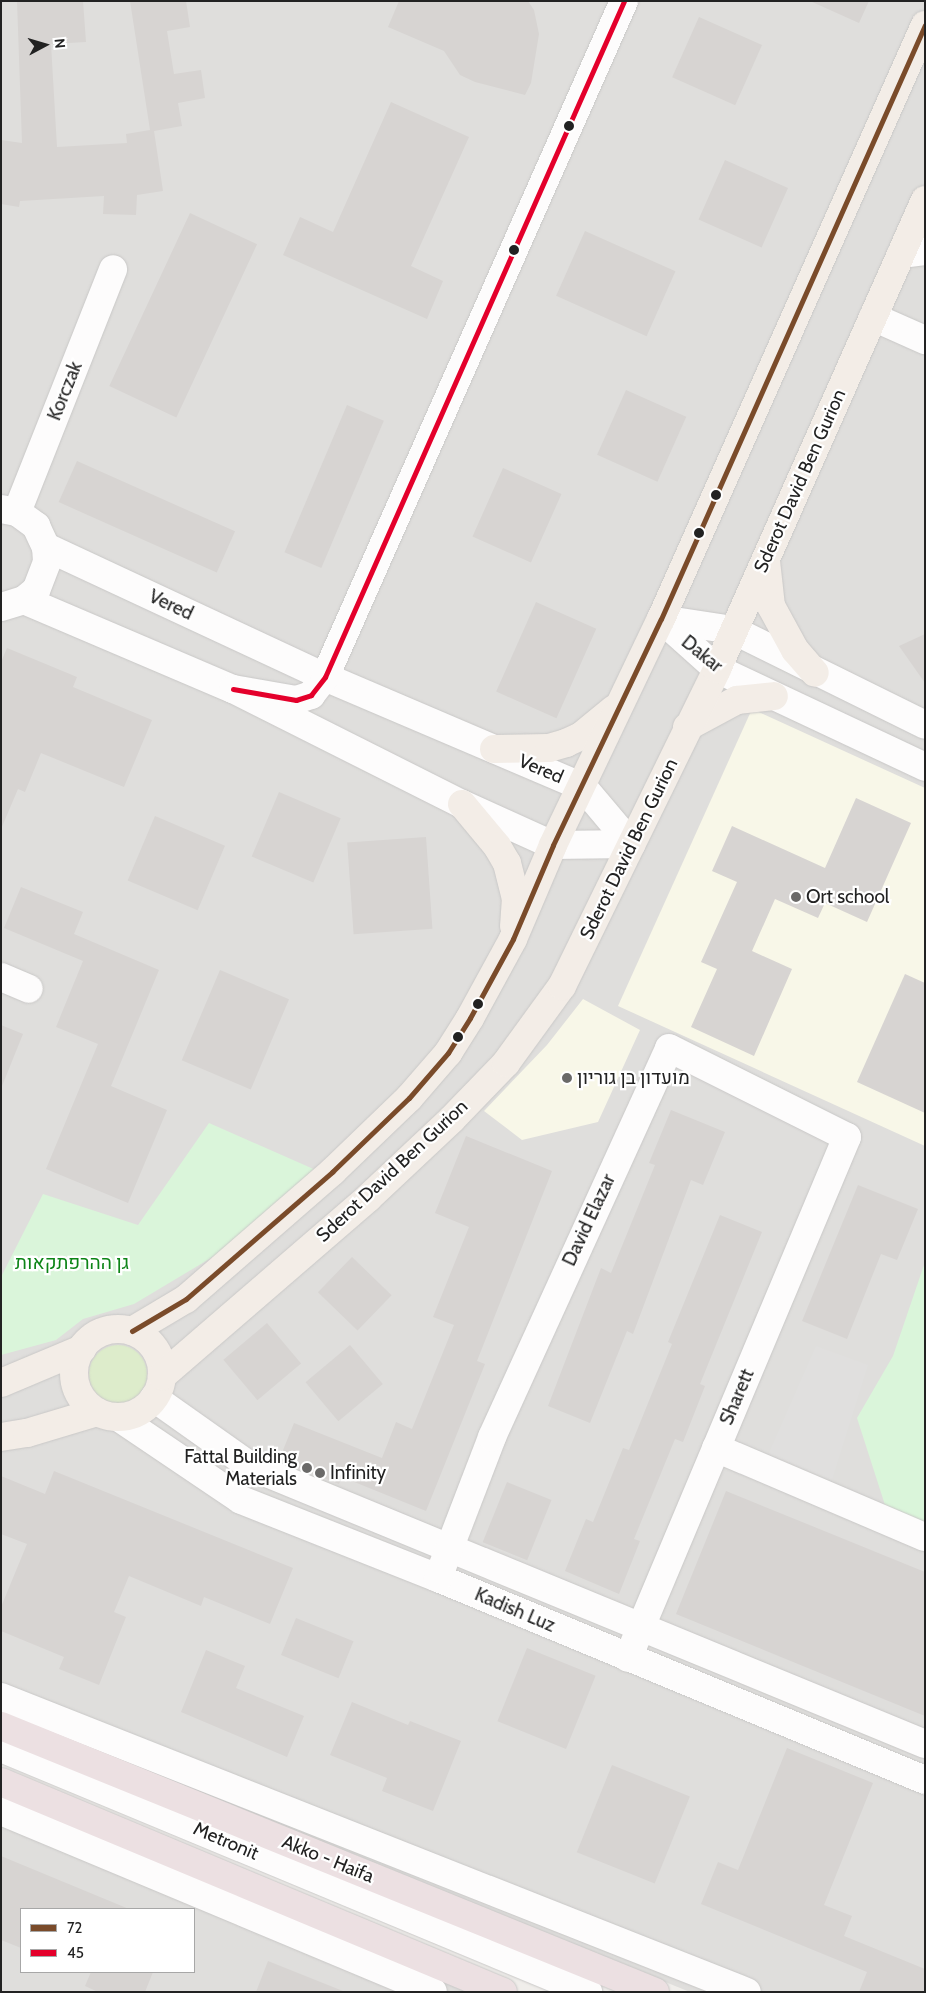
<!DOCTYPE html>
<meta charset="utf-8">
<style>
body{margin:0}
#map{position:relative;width:926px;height:1993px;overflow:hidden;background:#f0eeeb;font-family:Cabin,Heebo,sans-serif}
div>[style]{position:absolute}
.residential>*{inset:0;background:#dfdedc}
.education>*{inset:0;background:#f8f7e8}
.grass>*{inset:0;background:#ddeccb}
.round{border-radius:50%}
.park>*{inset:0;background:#daf5da}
.parking>*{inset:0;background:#e0dfde}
.building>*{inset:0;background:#d7d4d2;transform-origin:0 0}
.roads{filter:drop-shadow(0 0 1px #c9c8c7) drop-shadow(0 0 1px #c9c8c7)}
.minor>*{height:28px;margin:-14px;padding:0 14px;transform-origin:14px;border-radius:14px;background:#fdfcfc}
.major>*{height:28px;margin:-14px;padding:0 14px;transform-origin:14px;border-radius:14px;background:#f3ede7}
.major>.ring{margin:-14px;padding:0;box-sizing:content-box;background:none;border:28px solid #f3ede7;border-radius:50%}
.highway>*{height:28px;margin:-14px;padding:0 14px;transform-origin:14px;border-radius:14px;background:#ece0e2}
.bus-1>*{height:5px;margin:-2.5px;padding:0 2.5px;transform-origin:2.5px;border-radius:2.5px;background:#7a4b2a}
.bus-2>*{height:5px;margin:-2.5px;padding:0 2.5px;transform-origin:2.5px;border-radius:2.5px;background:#e4002b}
.dots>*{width:14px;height:14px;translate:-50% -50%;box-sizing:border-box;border:2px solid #fff;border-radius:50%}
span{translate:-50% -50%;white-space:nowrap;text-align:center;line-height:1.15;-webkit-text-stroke:4.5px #fff;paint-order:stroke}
.street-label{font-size:19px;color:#222}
.poi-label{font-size:19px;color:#222}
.left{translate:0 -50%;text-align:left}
.right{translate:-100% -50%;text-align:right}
.park-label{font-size:19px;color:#0c8416}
.frame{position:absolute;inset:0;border:2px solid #222;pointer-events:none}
.legend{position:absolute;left:20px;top:1908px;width:175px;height:65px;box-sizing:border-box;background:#fff;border:1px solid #a7a7a7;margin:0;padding:6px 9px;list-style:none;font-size:15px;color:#222}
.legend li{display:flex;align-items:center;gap:10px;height:25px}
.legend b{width:25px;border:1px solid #a7a7a7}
.north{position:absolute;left:20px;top:20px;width:50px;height:50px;-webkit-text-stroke:4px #fff;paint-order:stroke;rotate:84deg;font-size:14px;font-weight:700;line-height:20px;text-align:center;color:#222}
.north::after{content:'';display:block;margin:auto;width:18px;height:22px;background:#222;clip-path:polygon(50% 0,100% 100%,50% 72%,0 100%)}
</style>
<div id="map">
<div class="residential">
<i style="clip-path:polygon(1px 1px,925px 1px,925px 1992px,690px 1992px,1px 1714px)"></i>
<i style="clip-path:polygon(evenodd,1px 1785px,504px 1992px,1px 1992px,1px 1785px,21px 1909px,194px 1909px,194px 1972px,21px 1972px,21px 1909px)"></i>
</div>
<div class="education">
<i style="clip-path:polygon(752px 709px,925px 788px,925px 1146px,618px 1006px)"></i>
<i style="clip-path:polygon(583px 999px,640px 1030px,598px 1122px,522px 1140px,484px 1111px,547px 1045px)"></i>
</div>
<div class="grass">
<i class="round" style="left:89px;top:1345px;width:58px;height:58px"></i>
</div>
<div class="park">
<i style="clip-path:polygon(209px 1123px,318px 1171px,221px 1252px,134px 1304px,83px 1319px,56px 1340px,1px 1355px,1px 1277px,43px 1194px,138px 1225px)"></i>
<i style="clip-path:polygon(925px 1262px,925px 1522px,885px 1505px,857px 1418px,893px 1356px)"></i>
</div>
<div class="parking">
<i style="clip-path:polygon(816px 1346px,868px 1365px,832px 1480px,768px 1455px)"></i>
</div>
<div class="building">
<i style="clip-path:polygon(17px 1px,83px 1px,86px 42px,51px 44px,57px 147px,127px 143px,126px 134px,150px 130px,130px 1px,186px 1px,190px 27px,167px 31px,174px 74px,201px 70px,205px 98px,178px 103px,182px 126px,154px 131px,163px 191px,137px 195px,136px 215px,103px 214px,104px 196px,20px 201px,19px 207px,1px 204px,1px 140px,22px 143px)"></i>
<i style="clip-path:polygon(399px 1px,528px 1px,534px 10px,539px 34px,531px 83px,525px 95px,475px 82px,460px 75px,444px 51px,388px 27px)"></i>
<i style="clip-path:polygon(810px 1px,869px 1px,859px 23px)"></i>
<i style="left:699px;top:17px;width:69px;height:66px;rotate:24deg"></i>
<i style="clip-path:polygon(391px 102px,469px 137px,411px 266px,443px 281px,427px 319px,283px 255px,300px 217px,333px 232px)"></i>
<i style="left:725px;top:160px;width:69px;height:65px;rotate:24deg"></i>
<i style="left:190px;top:213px;width:74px;height:191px;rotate:25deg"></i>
<i style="left:585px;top:231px;width:99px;height:71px;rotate:24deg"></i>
<i style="left:626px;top:390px;width:66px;height:71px;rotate:24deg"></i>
<i style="left:347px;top:405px;width:40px;height:160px;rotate:23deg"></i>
<i style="left:77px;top:461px;width:173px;height:45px;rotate:24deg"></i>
<i style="left:503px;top:468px;width:64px;height:75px;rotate:24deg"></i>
<i style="left:536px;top:602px;width:66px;height:98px;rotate:24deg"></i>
<i style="clip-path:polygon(925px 634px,925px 683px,899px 646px)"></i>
<i style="clip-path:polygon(7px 648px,77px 677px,73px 687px,152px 720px,124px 787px,41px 753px,25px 792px,18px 789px,1px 829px,1px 662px)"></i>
<i style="left:279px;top:792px;width:67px;height:70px;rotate:23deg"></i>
<i style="clip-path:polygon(856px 798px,911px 823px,867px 922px,825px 903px,818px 918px,775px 899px,752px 951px,792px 969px,754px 1056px,691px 1027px,717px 969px,701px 962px,737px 882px,712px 871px,732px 826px,825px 868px)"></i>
<i style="left:155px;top:816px;width:76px;height:70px;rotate:23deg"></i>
<i style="left:426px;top:837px;width:92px;height:79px;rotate:86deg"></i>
<i style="clip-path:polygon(21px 887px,83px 912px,74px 934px,159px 970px,111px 1086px,167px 1110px,128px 1203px,46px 1169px,98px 1044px,56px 1027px,83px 961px,4px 928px)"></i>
<i style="left:220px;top:970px;width:75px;height:98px;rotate:23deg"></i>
<i style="clip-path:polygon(905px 974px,925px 983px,925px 1113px,857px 1082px)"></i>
<i style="clip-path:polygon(1px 1025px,23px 1034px,2px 1086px,1px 1085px)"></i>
<i style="clip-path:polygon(671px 1110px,725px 1132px,703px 1185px,691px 1180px,633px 1334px,627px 1331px,590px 1423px,548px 1406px,601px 1268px,611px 1273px,655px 1165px,649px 1163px)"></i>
<i style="clip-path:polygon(466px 1136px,552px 1171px,477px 1361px,485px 1364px,426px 1511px,342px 1477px,339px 1484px,279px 1460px,294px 1423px,382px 1458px,396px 1422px,412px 1429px,454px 1325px,433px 1317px,469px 1227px,435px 1213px)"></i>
<i style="clip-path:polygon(858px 1185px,918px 1209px,897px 1260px,881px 1254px,847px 1339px,802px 1321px)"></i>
<i style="clip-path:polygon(720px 1215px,762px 1232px,700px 1384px,705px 1386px,683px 1442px,675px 1439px,634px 1539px,640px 1541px,619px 1594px,565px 1571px,586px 1519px,593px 1522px,623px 1448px,629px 1450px,672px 1344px,668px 1342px)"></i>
<i style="left:352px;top:1257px;width:55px;height:49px;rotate:44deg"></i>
<i style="left:267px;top:1323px;width:53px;height:57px;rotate:50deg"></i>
<i style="left:350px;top:1345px;width:51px;height:58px;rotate:50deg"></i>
<i style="clip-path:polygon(54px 1471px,293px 1568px,270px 1624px,204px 1597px,201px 1606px,129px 1576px,114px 1612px,126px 1617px,99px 1685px,59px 1669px,64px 1657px,1px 1631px,1px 1607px,27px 1544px,1px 1534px,1px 1476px,45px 1494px)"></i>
<i style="left:507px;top:1482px;width:48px;height:65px;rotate:22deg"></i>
<i style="clip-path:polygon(726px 1491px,925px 1572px,925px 1716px,676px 1614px)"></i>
<i style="left:296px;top:1618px;width:62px;height:40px;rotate:22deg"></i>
<i style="left:527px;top:1648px;width:74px;height:79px;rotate:22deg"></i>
<i style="clip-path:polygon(206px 1650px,245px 1666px,236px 1688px,304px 1716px,287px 1757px,181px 1712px)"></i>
<i style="clip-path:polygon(352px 1702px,408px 1725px,410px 1721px,461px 1741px,433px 1811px,382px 1791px,387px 1778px,330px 1755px)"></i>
<i style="clip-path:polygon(787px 1748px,873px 1783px,824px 1905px,852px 1916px,844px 1936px,925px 1969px,925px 1992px,859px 1992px,867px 1972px,701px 1904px,718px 1862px,738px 1870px)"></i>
<i style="left:612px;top:1765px;width:84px;height:94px;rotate:22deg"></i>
<i style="clip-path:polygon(1px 1856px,129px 1909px,21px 1909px,21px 1948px,1px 1940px)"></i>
<i style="clip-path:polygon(268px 1961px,343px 1991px,343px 1992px,256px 1992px)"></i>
<i style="clip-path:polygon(91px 1972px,153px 1972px,145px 1992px,98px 1992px,85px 1986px)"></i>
</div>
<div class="roads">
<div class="minor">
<i style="left:901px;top:254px;width:24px;rotate:-7deg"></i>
<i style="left:873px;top:317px;width:57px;rotate:23.9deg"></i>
<i style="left:1px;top:509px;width:16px;rotate:11deg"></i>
<i style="left:17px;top:512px;width:24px;rotate:36deg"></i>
<i style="left:36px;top:526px;width:23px;rotate:65deg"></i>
<i style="left:46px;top:547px;width:15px;rotate:86deg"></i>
<i style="left:47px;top:562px;width:30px;rotate:111deg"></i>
<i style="left:36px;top:590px;width:16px;rotate:140deg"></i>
<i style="left:24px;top:600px;width:24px;rotate:163deg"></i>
<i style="left:17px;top:512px;width:261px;rotate:-68.4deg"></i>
<i style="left:46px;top:547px;width:308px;rotate:25deg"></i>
<i style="left:325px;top:677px;width:280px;rotate:23.1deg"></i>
<i style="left:583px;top:787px;width:75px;rotate:49.9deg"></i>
<i style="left:24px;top:600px;width:227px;rotate:23.1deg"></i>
<i style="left:233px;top:689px;width:256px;rotate:26.7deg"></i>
<i style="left:462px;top:804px;width:100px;rotate:24.3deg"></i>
<i style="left:553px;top:845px;width:78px;rotate:-0.7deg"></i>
<i style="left:661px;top:619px;width:75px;rotate:41.8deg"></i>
<i style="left:717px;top:669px;width:230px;rotate:25.2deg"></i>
<i style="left:661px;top:619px;width:73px;rotate:8.7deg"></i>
<i style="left:733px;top:630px;width:214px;rotate:26.3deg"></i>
<i style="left:233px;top:689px;width:64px;rotate:9.9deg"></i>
<i style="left:296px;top:700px;width:16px;rotate:-18deg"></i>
<i style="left:311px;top:695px;width:23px;rotate:-52deg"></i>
<i style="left:325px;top:677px;width:739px;rotate:-66.14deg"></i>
<i style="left:1px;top:977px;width:30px;rotate:23deg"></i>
<i style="left:154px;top:1398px;width:118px;rotate:35.3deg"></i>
<i style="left:250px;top:1466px;width:730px;rotate:22.38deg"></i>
<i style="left:118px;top:1417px;width:148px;rotate:34deg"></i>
<i style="left:241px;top:1500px;width:212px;rotate:21.6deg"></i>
<i style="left:438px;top:1578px;width:527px;rotate:22.53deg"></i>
<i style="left:716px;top:1448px;width:227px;rotate:23.1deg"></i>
<i style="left:438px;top:1578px;width:151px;rotate:-69deg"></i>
<i style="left:492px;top:1437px;width:427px;rotate:-65.5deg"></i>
<i style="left:669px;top:1048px;width:199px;rotate:26.6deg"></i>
<i style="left:847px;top:1137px;width:565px;rotate:112.8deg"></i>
<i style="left:1px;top:1697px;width:802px;rotate:21.58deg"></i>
<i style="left:1px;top:1748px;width:636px;rotate:22.57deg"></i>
<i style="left:1px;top:1811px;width:468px;rotate:22.7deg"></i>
</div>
<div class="major">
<i style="left:766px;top:561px;width:45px;rotate:83.7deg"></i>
<i style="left:771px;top:606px;width:50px;rotate:61.4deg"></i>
<i style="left:795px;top:650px;width:30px;rotate:49deg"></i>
<i style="left:687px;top:727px;width:57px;rotate:-28.4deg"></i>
<i style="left:737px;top:700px;width:37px;rotate:-6deg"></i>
<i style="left:494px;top:749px;width:55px;rotate:-1deg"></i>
<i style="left:549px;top:748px;width:18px;rotate:-16deg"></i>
<i style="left:566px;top:743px;width:17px;rotate:-25deg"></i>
<i style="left:581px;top:736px;width:43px;rotate:-39.3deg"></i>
<i style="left:462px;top:804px;width:55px;rotate:50.2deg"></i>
<i style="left:497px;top:846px;width:20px;rotate:60deg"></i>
<i style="left:507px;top:863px;width:36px;rotate:76deg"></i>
<i style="left:516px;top:898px;width:28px;rotate:94deg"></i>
<i class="ring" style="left:74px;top:1329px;width:60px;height:60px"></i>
<i style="left:132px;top:1331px;width:63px;rotate:-30.7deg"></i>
<i style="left:186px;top:1299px;width:194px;rotate:-41deg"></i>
<i style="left:332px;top:1172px;width:107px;rotate:-43.9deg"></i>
<i style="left:409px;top:1098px;width:60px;rotate:-49.1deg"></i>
<i style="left:448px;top:1053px;width:41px;rotate:-57.8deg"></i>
<i style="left:470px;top:1018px;width:90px;rotate:-61.4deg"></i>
<i style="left:513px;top:939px;width:102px;rotate:-66.9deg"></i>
<i style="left:553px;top:845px;width:250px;rotate:-64.5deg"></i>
<i style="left:661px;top:619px;width:650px;rotate:-66.04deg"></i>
<i style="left:162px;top:1376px;width:272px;rotate:-40.8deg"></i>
<i style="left:368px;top:1198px;width:115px;rotate:-43.2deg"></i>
<i style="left:452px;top:1119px;width:78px;rotate:-46deg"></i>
<i style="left:506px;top:1063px;width:95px;rotate:-54deg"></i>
<i style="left:562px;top:986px;width:353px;rotate:-63.9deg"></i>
<i style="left:717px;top:669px;width:513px;rotate:-66.08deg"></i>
<i style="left:1px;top:1383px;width:88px;rotate:-22.8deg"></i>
<i style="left:1px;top:1437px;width:26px;rotate:-9deg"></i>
<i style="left:27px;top:1433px;width:73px;rotate:-16.7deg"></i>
</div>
<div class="highway">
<i style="left:1px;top:1726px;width:706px;rotate:22.13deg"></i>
<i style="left:1px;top:1782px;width:544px;rotate:22.7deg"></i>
</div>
</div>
<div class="bus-1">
<i style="left:132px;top:1331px;width:63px;rotate:-30.7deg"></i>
<i style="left:186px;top:1299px;width:194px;rotate:-41deg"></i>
<i style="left:332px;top:1172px;width:107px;rotate:-43.9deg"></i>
<i style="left:409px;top:1098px;width:60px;rotate:-49.1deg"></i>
<i style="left:448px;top:1053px;width:41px;rotate:-57.8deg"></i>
<i style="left:470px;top:1018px;width:90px;rotate:-61.4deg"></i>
<i style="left:513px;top:939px;width:102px;rotate:-66.9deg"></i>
<i style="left:553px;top:845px;width:250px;rotate:-64.5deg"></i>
<i style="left:661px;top:619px;width:650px;rotate:-66.04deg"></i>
</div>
<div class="bus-2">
<i style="left:233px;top:689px;width:64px;rotate:9.9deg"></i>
<i style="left:296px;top:700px;width:16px;rotate:-18deg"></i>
<i style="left:311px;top:695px;width:23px;rotate:-52deg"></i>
<i style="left:325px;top:677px;width:739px;rotate:-66.14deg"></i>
</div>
<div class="dots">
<i style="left:569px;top:126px;background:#222"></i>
<i style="left:514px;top:250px;background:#222"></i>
<i style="left:716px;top:495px;background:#222"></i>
<i style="left:699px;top:533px;background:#222"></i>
<i style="left:796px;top:897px;background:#6a6968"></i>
<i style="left:478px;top:1004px;background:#222"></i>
<i style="left:458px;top:1037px;background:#222"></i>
<i style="left:567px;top:1078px;background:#6a6968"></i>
<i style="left:307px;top:1468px;background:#6a6968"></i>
<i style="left:320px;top:1473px;background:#6a6968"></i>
</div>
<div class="street-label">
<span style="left:65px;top:391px;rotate:-68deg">Korczak</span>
<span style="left:800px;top:481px;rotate:-66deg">Sderot David Ben Gurion</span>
<span style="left:171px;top:605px;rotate:25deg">Vered</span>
<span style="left:702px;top:654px;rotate:39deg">Dakar</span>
<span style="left:541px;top:769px;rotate:23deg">Vered</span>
<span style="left:629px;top:849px;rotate:-64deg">Sderot David Ben Gurion</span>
<span style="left:392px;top:1171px;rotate:-43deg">Sderot David Ben Gurion</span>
<span style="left:589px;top:1220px;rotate:-65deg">David Elazar</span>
<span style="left:737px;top:1397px;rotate:-67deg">Sharett</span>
<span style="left:515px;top:1610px;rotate:23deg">Kadish Luz</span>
<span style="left:226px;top:1841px;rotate:23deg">Metronit</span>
<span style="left:328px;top:1859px;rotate:22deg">Akko - Haifa</span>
</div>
<div class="poi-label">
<span class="left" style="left:806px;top:897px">Ort school</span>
<span class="left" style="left:577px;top:1078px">מועדון בן גוריון</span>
<span class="right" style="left:297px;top:1468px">Fattal Building<br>Materials</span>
<span class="left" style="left:330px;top:1473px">Infinity</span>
</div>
<div class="park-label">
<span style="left:72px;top:1263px">גן ההרפתקאות</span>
</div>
<div class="frame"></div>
<ul class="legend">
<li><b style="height:6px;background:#7a4b2a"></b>72</li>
<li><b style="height:6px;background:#e4002b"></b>45</li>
</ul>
<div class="north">N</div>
</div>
